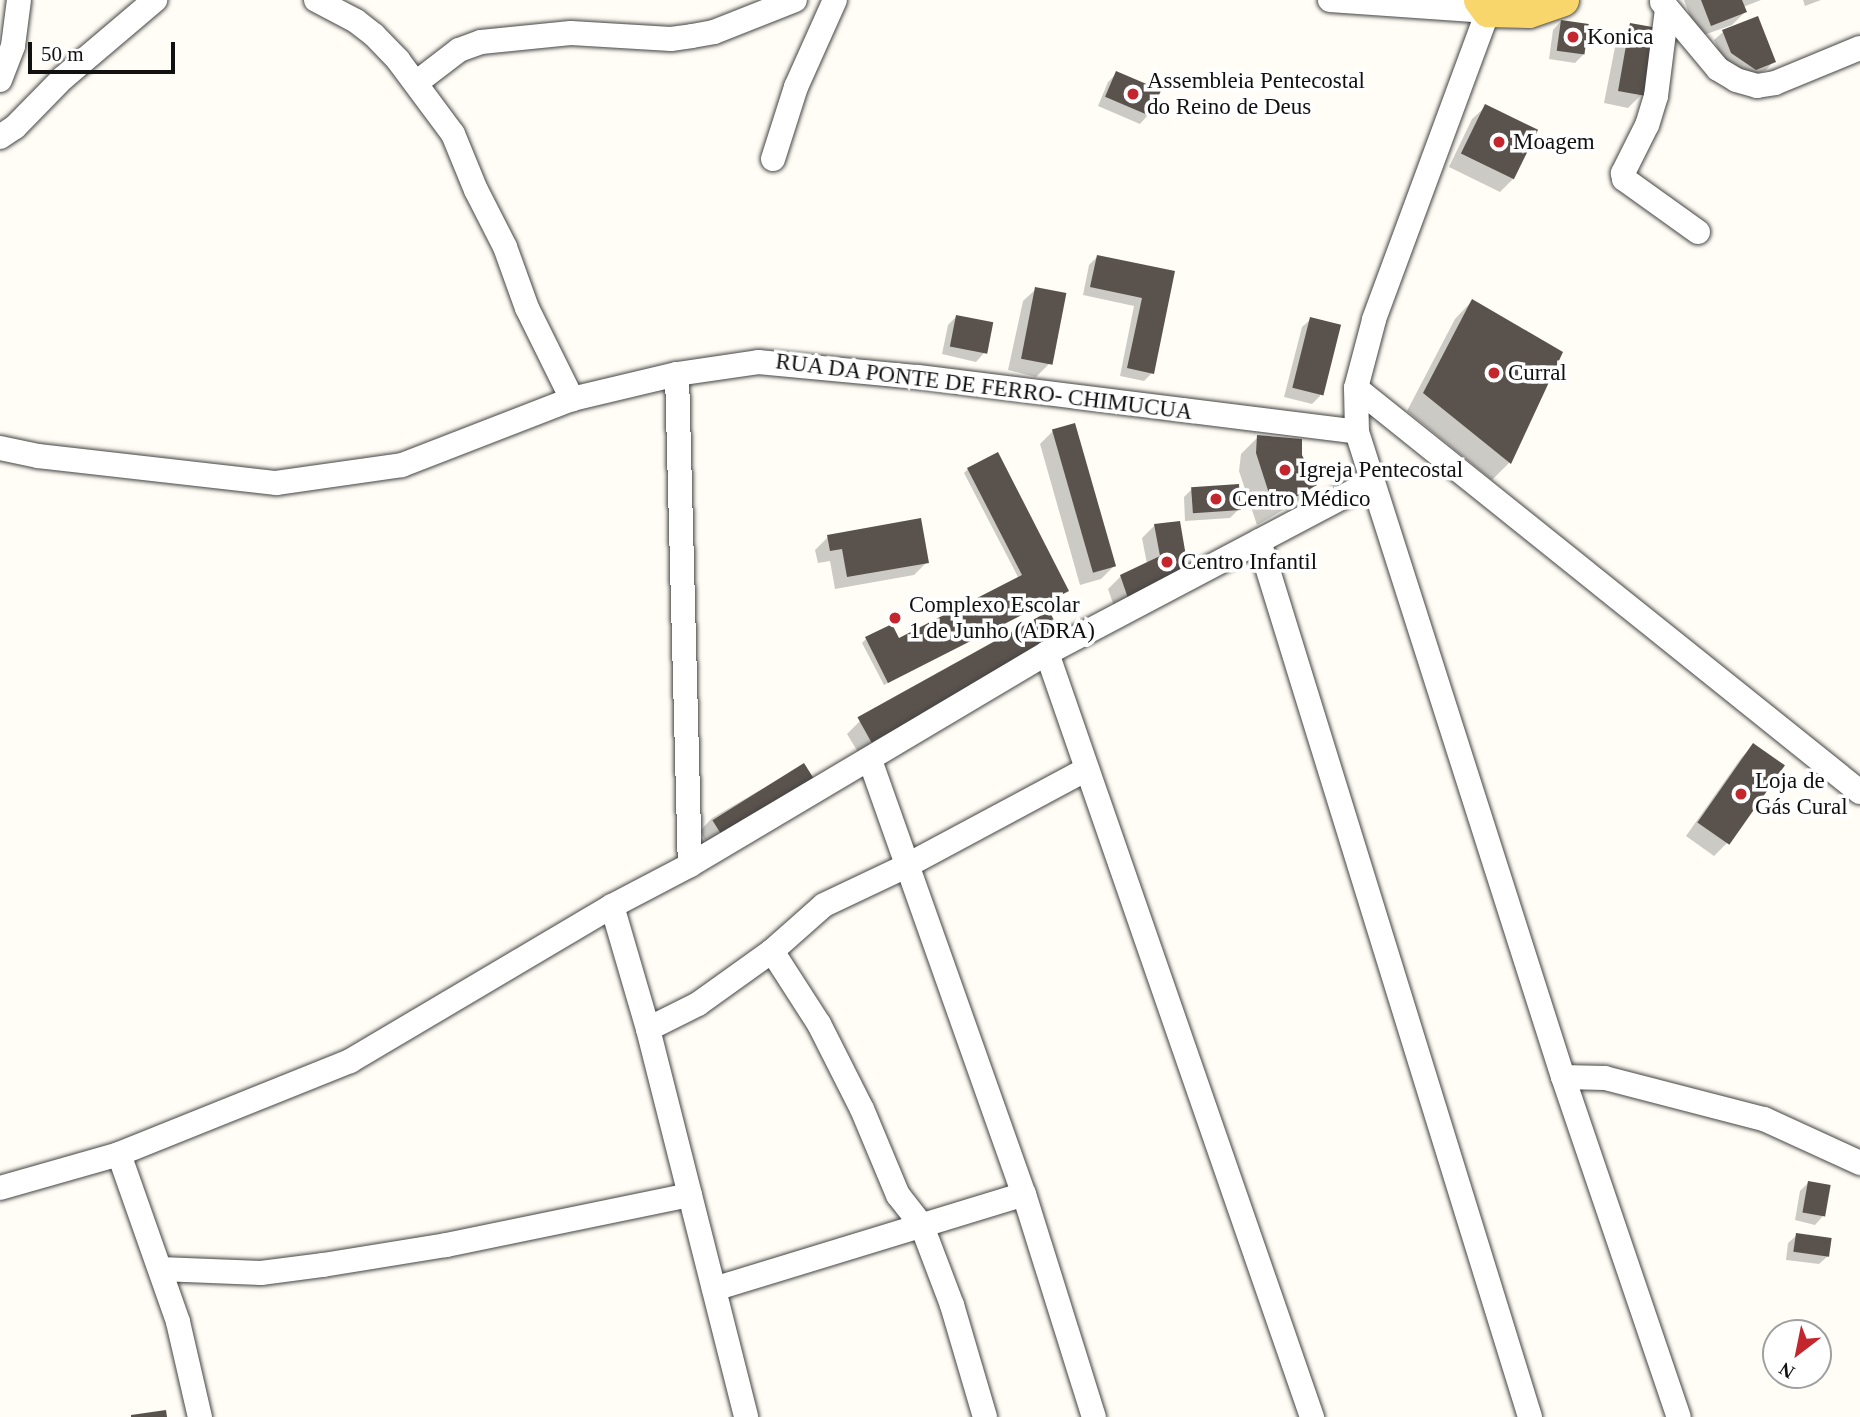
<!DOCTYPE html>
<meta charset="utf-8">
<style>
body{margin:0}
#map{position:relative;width:1860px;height:1417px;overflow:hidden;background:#fffdf5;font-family:"Times New Roman",serif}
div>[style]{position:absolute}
.shadow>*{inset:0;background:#0003}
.building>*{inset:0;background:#5a524d;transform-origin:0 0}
.roads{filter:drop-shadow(0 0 2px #444) drop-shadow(0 0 2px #444)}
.minor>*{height:24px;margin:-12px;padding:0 12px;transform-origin:12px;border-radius:12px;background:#fff}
.major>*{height:32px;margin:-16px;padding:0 16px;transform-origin:16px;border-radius:16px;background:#f9d66b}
.dots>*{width:19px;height:19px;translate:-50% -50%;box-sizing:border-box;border:4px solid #fff;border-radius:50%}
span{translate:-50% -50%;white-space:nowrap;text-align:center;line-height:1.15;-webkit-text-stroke:7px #fff;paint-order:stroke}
.poi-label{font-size:23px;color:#111}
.left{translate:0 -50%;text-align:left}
.street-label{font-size:23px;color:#111}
.north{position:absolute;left:1762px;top:1319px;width:70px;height:70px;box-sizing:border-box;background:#fff;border:2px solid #a0a0a0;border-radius:50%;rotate:212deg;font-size:19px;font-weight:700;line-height:28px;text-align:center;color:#111}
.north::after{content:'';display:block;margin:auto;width:24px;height:32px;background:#c4262e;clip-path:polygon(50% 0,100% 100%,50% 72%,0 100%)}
.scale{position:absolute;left:28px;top:42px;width:147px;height:32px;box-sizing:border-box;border:4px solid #111;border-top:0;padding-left:9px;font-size:21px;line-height:24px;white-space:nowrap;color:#111;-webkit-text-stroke:5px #fff;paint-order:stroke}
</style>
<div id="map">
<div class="shadow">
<i style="clip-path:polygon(1684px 0,1761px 0,1743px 7px,1745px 12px,1732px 25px,1698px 37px)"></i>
<i style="clip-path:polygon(1803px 0,1821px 0,1805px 6px)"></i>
<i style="clip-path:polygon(1561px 21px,1583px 55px,1575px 63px,1549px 59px,1553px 30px)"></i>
<i style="clip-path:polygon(1630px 24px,1641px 95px,1628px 108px,1604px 103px,1617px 37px)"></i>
<i style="clip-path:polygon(1723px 32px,1774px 61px,1766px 70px,1747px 78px,1723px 61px,1714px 40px)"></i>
<i style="clip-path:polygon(1117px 73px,1148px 115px,1140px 124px,1098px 106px,1108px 82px)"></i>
<i style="clip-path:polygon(1485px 107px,1513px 179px,1500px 192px,1449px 167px,1472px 119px)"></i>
<i style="clip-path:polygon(1097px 257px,1173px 272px,1152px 373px,1144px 381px,1120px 376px,1134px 306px,1083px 295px,1089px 265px)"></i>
<i style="clip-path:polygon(1036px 289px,1049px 364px,1036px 377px,1008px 370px,1023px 301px)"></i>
<i style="clip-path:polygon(1472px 301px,1560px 353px,1509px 463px,1492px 480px,1407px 411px,1455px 319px)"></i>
<i style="clip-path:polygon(957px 316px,984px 353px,976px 362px,942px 354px,948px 325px)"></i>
<i style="clip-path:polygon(1311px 319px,1320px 396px,1312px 404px,1284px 397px,1302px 327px)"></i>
<i style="clip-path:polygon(1053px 431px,1114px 566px,1101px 579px,1080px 585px,1040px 444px)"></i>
<i style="clip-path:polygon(1258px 437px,1315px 485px,1297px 502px,1257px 525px,1239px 471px,1241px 454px)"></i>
<i style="clip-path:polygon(968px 469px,1067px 591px,884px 685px,862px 643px,866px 639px,898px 640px,1019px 579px,964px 473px)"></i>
<i style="clip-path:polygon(1192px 489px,1239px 509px,1230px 518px,1185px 521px,1184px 497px)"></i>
<i style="clip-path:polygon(1155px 525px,1186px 567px,1116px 612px,1108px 589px,1121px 576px,1147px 564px,1142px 538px)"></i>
<i style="clip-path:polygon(828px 537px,927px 562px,914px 575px,835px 589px,830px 561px,818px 563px,815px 550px)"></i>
<i style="clip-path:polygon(1048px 614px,861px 757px,847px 734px,860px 721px)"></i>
<i style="clip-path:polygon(1754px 745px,1727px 843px,1714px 856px,1686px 836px,1741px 758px)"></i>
<i style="clip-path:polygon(803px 765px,707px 844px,700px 831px,712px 818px)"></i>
<i style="clip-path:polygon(1809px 1182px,1823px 1216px,1815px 1225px,1795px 1220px,1800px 1191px)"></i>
<i style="clip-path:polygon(1797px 1235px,1828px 1256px,1819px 1264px,1786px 1260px,1788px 1243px)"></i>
</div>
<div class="building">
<i style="clip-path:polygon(1701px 0,1742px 0,1747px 12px,1711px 26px)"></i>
<i style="clip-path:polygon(1758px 16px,1776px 62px,1756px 70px,1731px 53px,1722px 30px)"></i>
<i style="left:1561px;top:20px;width:28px;height:31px;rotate:8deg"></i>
<i style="left:1630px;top:23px;width:27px;height:69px;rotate:10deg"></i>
<i style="left:1116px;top:71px;width:49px;height:28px;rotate:23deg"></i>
<i style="left:1485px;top:104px;width:59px;height:55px;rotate:26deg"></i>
<i style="clip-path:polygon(1097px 255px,1175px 271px,1154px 374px,1127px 368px,1142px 298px,1090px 287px)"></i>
<i style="left:1035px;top:287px;width:32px;height:73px;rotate:11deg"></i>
<i style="clip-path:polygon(1472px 299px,1563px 352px,1511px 464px,1423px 393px)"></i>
<i style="left:956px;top:315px;width:38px;height:32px;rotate:11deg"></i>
<i style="left:1310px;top:317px;width:32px;height:73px;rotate:14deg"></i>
<i style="left:1075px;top:423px;width:149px;height:24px;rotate:74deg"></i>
<i style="clip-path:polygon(1257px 435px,1302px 439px,1302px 455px,1317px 485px,1274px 509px,1256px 453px)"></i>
<i style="clip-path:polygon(998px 452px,1069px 591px,888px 683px,865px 637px,892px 624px,899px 638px,1022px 575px,967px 468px)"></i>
<i style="left:1239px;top:484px;width:26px;height:48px;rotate:86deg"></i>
<i style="clip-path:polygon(921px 518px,929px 563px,847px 577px,842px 549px,830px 551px,827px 535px)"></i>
<i style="clip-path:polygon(1180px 521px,1188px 568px,1129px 601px,1120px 575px,1160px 556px,1154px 524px)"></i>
<i style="left:1049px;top:611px;width:29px;height:219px;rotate:61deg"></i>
<i style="left:1753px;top:743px;width:39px;height:97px;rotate:35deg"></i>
<i style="left:804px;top:763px;width:19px;height:108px;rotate:58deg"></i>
<i style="left:1808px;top:1181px;width:23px;height:32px;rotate:10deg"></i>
<i style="left:1796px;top:1233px;width:36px;height:19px;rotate:8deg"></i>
<i style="clip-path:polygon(166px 1410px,167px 1417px,131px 1417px,131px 1415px)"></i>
</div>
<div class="roads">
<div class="minor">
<i style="left:316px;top:0;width:45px;rotate:27.7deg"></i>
<i style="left:356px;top:21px;width:23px;rotate:38deg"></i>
<i style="left:374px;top:35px;width:35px;rotate:46deg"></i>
<i style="left:398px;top:60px;width:92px;rotate:53.4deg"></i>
<i style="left:453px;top:134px;width:61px;rotate:67.7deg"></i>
<i style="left:476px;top:190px;width:64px;rotate:63deg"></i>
<i style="left:505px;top:247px;width:65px;rotate:70.2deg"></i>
<i style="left:527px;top:308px;width:102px;rotate:63.7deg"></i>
<i style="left:1330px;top:0;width:158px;rotate:4deg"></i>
<i style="left:1488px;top:11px;width:329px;rotate:110.3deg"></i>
<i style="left:1374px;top:320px;width:70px;rotate:104.8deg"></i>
<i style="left:1356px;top:388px;width:44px;rotate:88.7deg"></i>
<i style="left:1357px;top:432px;width:677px;rotate:72.29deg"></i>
<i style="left:1563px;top:1077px;width:359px;rotate:71.2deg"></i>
<i style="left:1662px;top:2px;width:87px;rotate:50.1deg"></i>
<i style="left:1718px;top:69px;width:21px;rotate:31deg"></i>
<i style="left:1736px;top:80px;width:22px;rotate:16deg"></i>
<i style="left:1757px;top:86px;width:18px;rotate:-9deg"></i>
<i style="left:1775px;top:83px;width:92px;rotate:-22.4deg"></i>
<i style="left:1667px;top:9px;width:88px;rotate:97.2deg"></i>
<i style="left:1656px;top:96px;width:30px;rotate:107deg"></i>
<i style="left:1647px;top:125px;width:54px;rotate:116.6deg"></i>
<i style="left:1623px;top:173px;width:6px;rotate:81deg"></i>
<i style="left:1624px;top:179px;width:91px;rotate:35.6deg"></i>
<i style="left:0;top:80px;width:36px;rotate:-69deg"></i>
<i style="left:13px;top:46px;width:46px;rotate:-82.6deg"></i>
<i style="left:416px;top:83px;width:54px;rotate:-37.5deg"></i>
<i style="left:459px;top:50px;width:23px;rotate:-20deg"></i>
<i style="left:481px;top:42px;width:90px;rotate:-5.7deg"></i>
<i style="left:571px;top:33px;width:100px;rotate:3.4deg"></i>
<i style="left:671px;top:39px;width:21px;rotate:-8deg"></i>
<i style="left:692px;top:36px;width:22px;rotate:-10deg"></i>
<i style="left:714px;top:32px;width:87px;rotate:-21.6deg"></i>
<i style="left:0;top:137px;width:18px;rotate:-34deg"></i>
<i style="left:15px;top:127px;width:69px;rotate:-45.6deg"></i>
<i style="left:63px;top:78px;width:121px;rotate:-40.3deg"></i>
<i style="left:773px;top:159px;width:76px;rotate:-72.3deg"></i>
<i style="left:796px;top:87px;width:95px;rotate:-65.9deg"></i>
<i style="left:677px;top:374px;width:491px;rotate:88.5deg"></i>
<i style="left:1356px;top:388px;width:646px;rotate:38.72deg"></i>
<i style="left:0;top:448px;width:39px;rotate:12deg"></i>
<i style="left:38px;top:456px;width:240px;rotate:6.5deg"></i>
<i style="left:276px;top:483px;width:127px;rotate:-8.1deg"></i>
<i style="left:402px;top:465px;width:182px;rotate:-21.2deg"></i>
<i style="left:572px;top:399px;width:108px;rotate:-13.4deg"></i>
<i style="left:677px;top:374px;width:82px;rotate:-8.4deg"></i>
<i style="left:758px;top:362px;width:161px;rotate:5.4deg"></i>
<i style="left:918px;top:377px;width:442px;rotate:7.1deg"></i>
<i style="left:1259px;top:541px;width:917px;rotate:72.81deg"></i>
<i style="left:1047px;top:653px;width:809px;rotate:70.87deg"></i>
<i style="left:870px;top:760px;width:461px;rotate:70.5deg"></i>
<i style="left:1024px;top:1194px;width:234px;rotate:72.6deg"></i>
<i style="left:612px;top:906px;width:128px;rotate:73.7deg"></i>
<i style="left:648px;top:1029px;width:400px;rotate:75.8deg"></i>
<i style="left:772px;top:951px;width:87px;rotate:57.2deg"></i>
<i style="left:819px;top:1024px;width:95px;rotate:63.2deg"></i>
<i style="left:862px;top:1109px;width:93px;rotate:67.3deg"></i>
<i style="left:898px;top:1195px;width:39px;rotate:52deg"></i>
<i style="left:922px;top:1226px;width:85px;rotate:69.2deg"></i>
<i style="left:952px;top:1305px;width:117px;rotate:73.6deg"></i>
<i style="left:648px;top:1029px;width:56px;rotate:-26.6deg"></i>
<i style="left:698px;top:1004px;width:91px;rotate:-35.6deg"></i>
<i style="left:772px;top:951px;width:69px;rotate:-41.5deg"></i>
<i style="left:824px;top:905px;width:91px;rotate:-25.4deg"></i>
<i style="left:906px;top:866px;width:205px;rotate:-28.2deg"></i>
<i style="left:1563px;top:1077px;width:42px;rotate:1.4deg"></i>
<i style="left:1605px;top:1078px;width:164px;rotate:14.5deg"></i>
<i style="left:1764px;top:1119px;width:106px;rotate:24.6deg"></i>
<i style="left:119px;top:1154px;width:178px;rotate:70.6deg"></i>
<i style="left:178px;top:1322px;width:98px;rotate:77deg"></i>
<i style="left:0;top:1188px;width:124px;rotate:-15.9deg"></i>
<i style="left:119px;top:1154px;width:249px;rotate:-21.9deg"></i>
<i style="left:350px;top:1061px;width:304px;rotate:-30.6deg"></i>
<i style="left:612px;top:906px;width:88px;rotate:-27.7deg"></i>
<i style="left:690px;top:865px;width:415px;rotate:-30.7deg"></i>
<i style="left:1047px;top:653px;width:367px;rotate:-27.8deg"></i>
<i style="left:160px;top:1269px;width:101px;rotate:2.3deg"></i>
<i style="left:261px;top:1273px;width:63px;rotate:-7.4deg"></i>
<i style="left:323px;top:1265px;width:125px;rotate:-9.2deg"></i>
<i style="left:446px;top:1245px;width:249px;rotate:-11.6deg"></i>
<i style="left:714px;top:1289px;width:324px;rotate:-17deg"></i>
</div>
<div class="major">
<i style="left:1480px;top:0;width:14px;rotate:54deg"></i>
<i style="left:1488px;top:11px;width:41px;rotate:1.4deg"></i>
<i style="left:1529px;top:12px;width:36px;rotate:-19deg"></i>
</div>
</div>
<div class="dots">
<i style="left:1573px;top:37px;background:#c4262e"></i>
<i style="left:1133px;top:94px;background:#c4262e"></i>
<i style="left:1499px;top:142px;background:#c4262e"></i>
<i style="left:1494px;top:373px;background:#c4262e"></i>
<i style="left:1285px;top:470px;background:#c4262e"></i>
<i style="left:1216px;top:499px;background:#c4262e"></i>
<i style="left:1167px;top:562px;background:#c4262e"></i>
<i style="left:895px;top:618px;background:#c4262e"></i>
<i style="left:1741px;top:794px;background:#c4262e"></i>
</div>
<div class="poi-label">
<span class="left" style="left:1587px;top:37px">Konica</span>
<span class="left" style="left:1147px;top:94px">Assembleia Pentecostal<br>do Reino de Deus</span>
<span class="left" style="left:1513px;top:142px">Moagem</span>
<span class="left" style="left:1508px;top:373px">Curral</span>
<span class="left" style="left:1299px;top:470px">Igreja Pentecostal</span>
<span class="left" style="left:1232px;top:499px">Centro Médico</span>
<span class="left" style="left:1181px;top:562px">Centro Infantil</span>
<span class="left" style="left:909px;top:618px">Complexo Escolar<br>1 de Junho (ADRA)</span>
<span class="left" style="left:1755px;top:794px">Loja de<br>Gás Cural</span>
</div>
<div class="street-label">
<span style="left:984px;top:387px;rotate:7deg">RUA DA PONTE DE FERRO- CHIMUCUA</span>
</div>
<div class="north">N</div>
<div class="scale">50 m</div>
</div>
